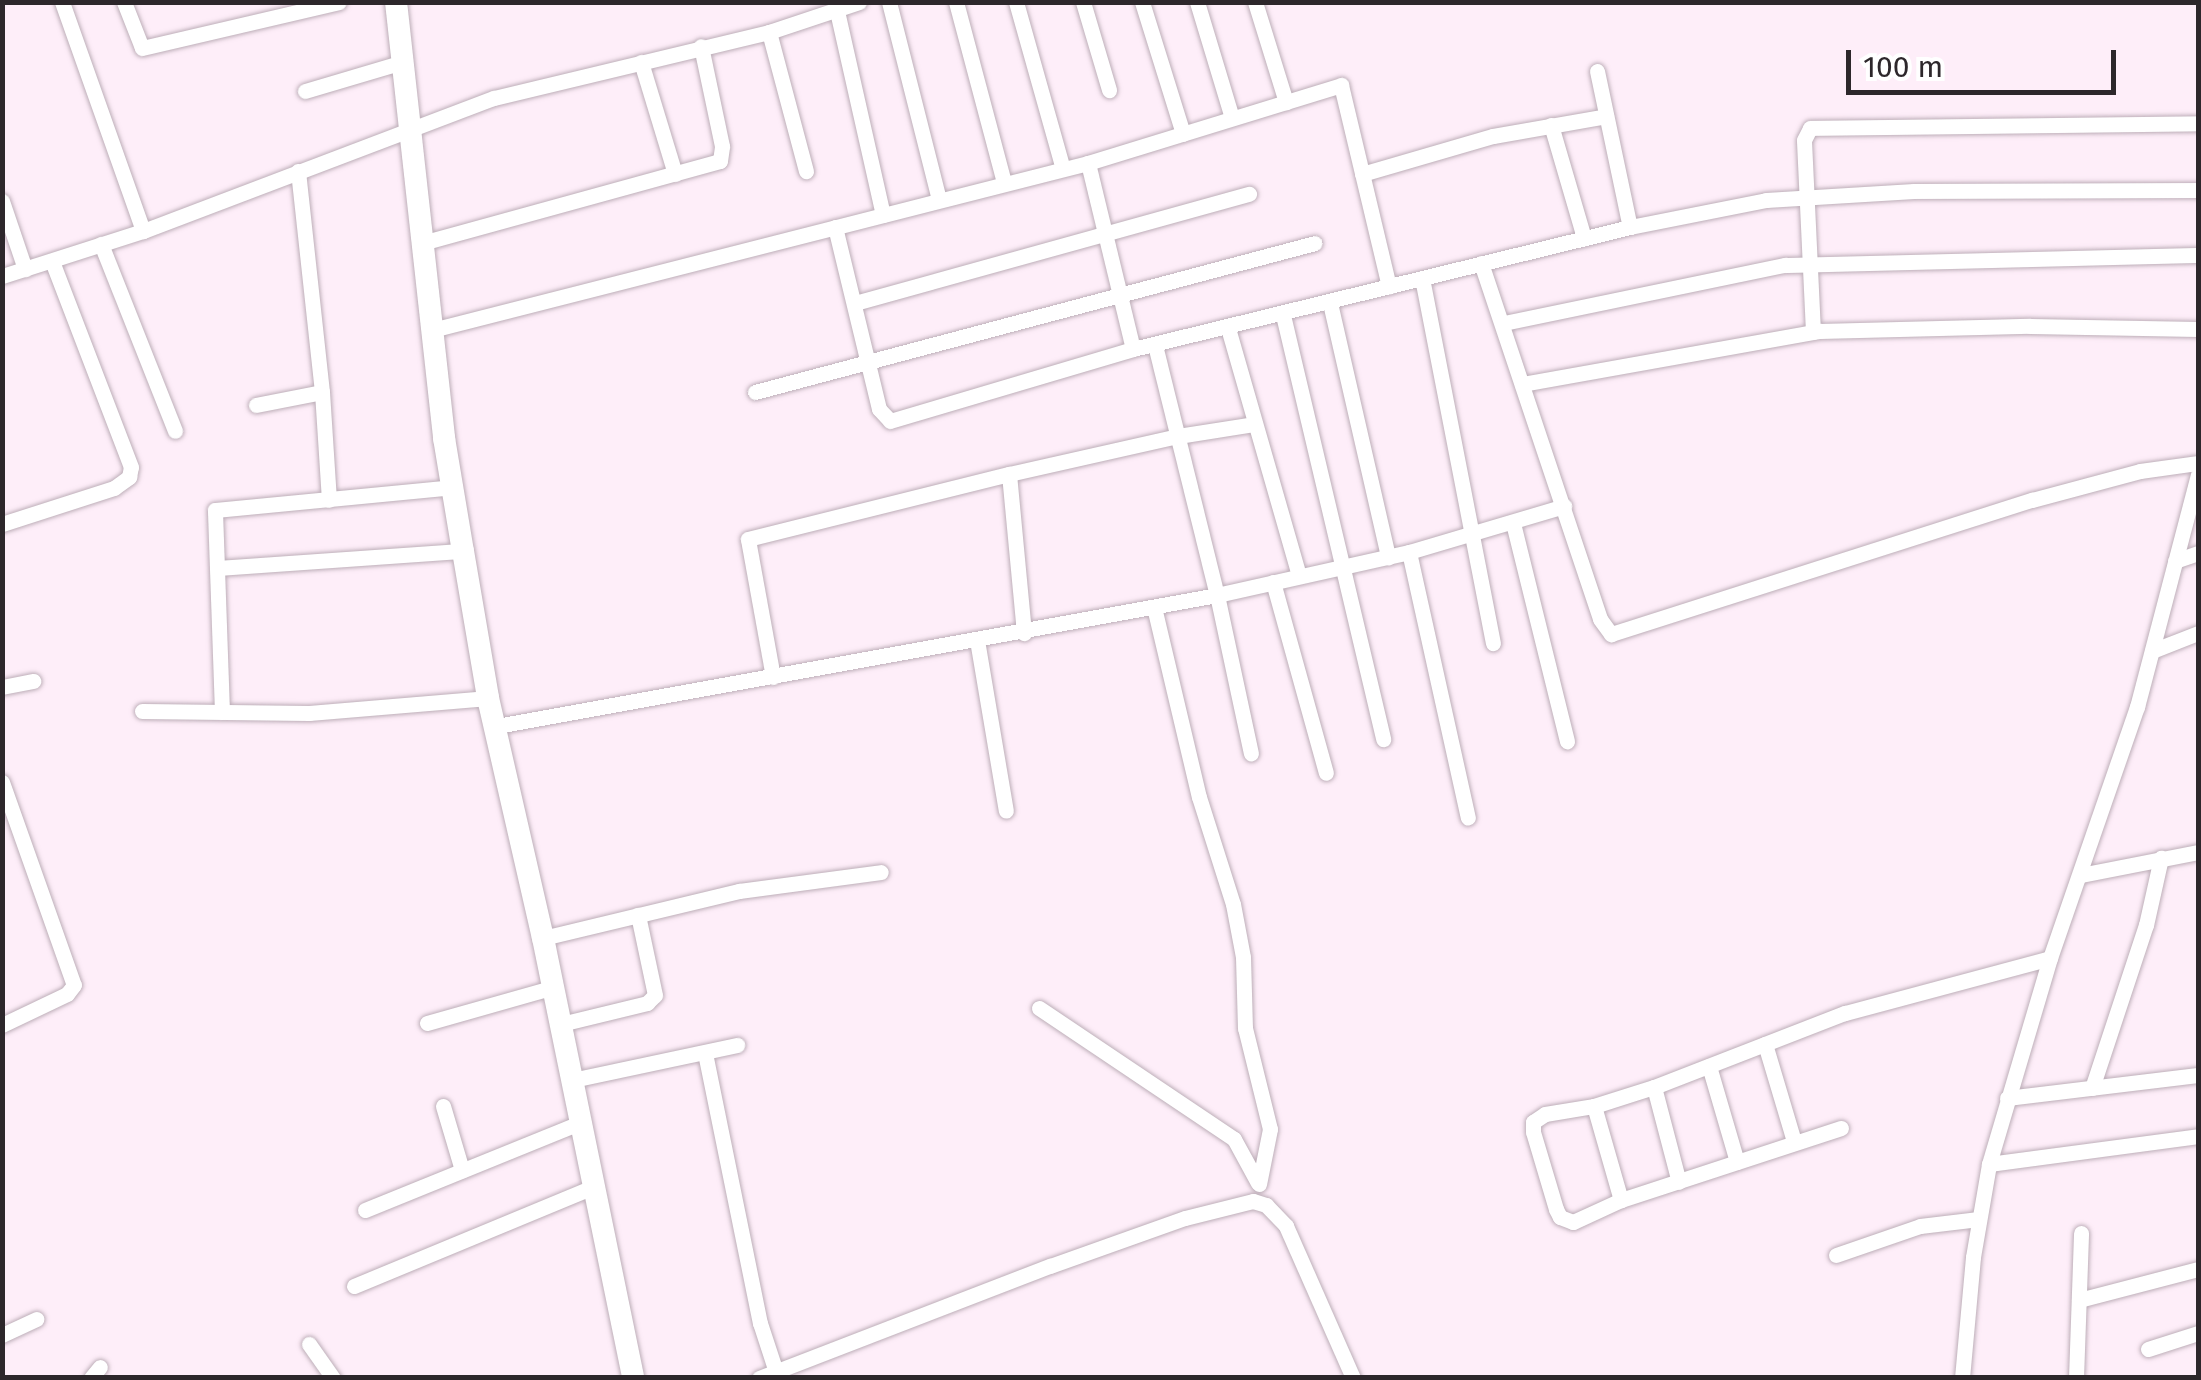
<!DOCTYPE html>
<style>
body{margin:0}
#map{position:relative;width:2201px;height:1380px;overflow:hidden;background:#feeef9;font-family:"Fira Sans",sans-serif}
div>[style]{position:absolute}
.roads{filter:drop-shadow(0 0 2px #bdaeb8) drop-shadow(0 0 2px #bdaeb8)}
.street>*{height:15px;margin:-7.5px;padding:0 7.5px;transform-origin:7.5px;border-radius:7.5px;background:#fff}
.secondary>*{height:22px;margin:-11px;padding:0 11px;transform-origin:11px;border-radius:11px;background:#fff}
span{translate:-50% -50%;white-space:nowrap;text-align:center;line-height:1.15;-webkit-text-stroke:9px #fff;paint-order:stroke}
.frame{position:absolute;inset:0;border:5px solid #2d272b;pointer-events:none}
.scale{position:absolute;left:1846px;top:50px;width:270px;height:45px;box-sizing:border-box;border:5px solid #2d272b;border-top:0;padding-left:12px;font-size:30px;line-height:35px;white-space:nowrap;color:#2d272b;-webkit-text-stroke:8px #fff;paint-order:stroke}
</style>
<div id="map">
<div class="roads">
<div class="street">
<i style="left:62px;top:2px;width:243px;rotate:70.5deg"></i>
<i style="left:124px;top:2px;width:49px;rotate:68.6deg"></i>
<i style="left:142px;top:48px;width:202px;rotate:-13.1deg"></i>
<i style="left:889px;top:2px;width:203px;rotate:75.8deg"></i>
<i style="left:956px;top:2px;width:187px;rotate:75.1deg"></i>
<i style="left:1016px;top:2px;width:173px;rotate:74.3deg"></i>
<i style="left:1083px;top:2px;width:92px;rotate:73.5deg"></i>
<i style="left:1142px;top:2px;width:138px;rotate:72.7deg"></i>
<i style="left:1197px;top:2px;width:121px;rotate:73.2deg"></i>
<i style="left:1255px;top:2px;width:105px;rotate:72.8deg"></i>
<i style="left:837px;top:11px;width:209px;rotate:77.3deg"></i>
<i style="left:769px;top:32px;width:144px;rotate:75.1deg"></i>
<i style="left:641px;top:62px;width:117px;rotate:73.1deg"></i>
<i style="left:1597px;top:71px;width:159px;rotate:78.1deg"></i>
<i style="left:305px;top:91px;width:102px;rotate:-16.5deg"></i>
<i style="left:1551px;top:125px;width:118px;rotate:73.7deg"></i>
<i style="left:1088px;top:163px;width:191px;rotate:76.4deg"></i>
<i style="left:298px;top:171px;width:222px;rotate:83.8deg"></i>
<i style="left:322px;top:392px;width:108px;rotate:86.3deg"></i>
<i style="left:1362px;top:174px;width:136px;rotate:-16.2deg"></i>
<i style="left:1493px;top:136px;width:115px;rotate:-10deg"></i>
<i style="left:2px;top:201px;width:72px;rotate:71.3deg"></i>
<i style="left:835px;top:227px;width:187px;rotate:76.4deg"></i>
<i style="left:879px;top:409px;width:16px;rotate:47deg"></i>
<i style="left:890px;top:421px;width:253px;rotate:-16.5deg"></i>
<i style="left:1133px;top:349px;width:512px;rotate:-13.79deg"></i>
<i style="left:1630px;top:227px;width:139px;rotate:-11.2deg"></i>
<i style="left:1766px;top:200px;width:148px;rotate:-3.5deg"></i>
<i style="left:1914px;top:191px;width:284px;rotate:-0.2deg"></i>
<i style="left:422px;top:243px;width:309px;rotate:-15.4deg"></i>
<i style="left:720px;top:161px;width:15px;rotate:-82deg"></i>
<i style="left:722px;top:146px;width:102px;rotate:-101.9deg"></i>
<i style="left:101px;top:244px;width:201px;rotate:68.4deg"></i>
<i style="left:1481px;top:263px;width:375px;rotate:71.5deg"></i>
<i style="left:1600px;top:619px;width:19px;rotate:54deg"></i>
<i style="left:1611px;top:634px;width:442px;rotate:-17.7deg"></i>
<i style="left:2032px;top:500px;width:112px;rotate:-15deg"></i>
<i style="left:2140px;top:471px;width:59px;rotate:-7.9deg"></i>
<i style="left:2px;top:276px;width:148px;rotate:-17.7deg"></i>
<i style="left:143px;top:231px;width:375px;rotate:-20.8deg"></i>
<i style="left:494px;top:98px;width:283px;rotate:-13.5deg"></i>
<i style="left:769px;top:32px;width:95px;rotate:-18.4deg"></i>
<i style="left:1422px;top:278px;width:372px;rotate:79deg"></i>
<i style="left:855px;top:303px;width:409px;rotate:-15.5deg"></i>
<i style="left:1330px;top:303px;width:261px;rotate:77.1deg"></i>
<i style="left:1283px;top:315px;width:436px;rotate:76.7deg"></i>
<i style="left:1504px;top:323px;width:287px;rotate:-11.7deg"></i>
<i style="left:1785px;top:265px;width:413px;rotate:-1.4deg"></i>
<i style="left:1228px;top:328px;width:258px;rotate:74deg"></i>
<i style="left:432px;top:330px;width:677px;rotate:-14.28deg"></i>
<i style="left:1088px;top:163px;width:265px;rotate:-17.1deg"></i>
<i style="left:1341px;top:85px;width:207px;rotate:76.6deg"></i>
<i style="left:1813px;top:332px;width:192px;rotate:-92.7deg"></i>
<i style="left:1804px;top:140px;width:13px;rotate:-63deg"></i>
<i style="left:1810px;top:128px;width:388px;rotate:-0.7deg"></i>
<i style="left:1155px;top:345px;width:258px;rotate:76.1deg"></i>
<i style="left:1217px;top:595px;width:162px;rotate:77.9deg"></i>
<i style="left:1522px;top:384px;width:302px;rotate:-10.1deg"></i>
<i style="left:1819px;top:331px;width:211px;rotate:-1.4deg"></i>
<i style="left:2030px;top:326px;width:168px;rotate:1deg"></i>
<i style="left:755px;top:392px;width:579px;rotate:-14.9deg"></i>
<i style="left:256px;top:405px;width:67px;rotate:-11.1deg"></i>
<i style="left:1009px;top:474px;width:160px;rotate:84.6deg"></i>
<i style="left:1513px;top:523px;width:225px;rotate:76.1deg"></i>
<i style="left:2px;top:524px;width:118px;rotate:-17.8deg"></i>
<i style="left:114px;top:488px;width:19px;rotate:-36deg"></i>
<i style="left:129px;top:477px;width:10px;rotate:-79deg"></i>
<i style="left:131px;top:467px;width:221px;rotate:-111deg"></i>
<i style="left:1409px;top:552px;width:272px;rotate:77.5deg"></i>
<i style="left:2175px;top:561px;width:24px;rotate:-19deg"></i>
<i style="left:218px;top:568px;width:246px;rotate:-4deg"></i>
<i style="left:1273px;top:582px;width:198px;rotate:74.5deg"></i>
<i style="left:1154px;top:607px;width:195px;rotate:76.7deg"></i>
<i style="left:1199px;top:797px;width:112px;rotate:72.4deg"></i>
<i style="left:1233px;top:904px;width:54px;rotate:79.3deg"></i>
<i style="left:1243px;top:957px;width:71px;rotate:88.4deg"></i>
<i style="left:1245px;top:1028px;width:104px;rotate:76.1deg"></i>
<i style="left:1270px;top:1129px;width:56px;rotate:101.3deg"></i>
<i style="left:977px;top:640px;width:173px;rotate:80.4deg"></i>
<i style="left:2152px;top:651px;width:49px;rotate:-21.4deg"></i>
<i style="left:773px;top:677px;width:140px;rotate:-100.3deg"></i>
<i style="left:748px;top:539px;width:269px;rotate:-14deg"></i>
<i style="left:1009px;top:474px;width:173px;rotate:-12.7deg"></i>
<i style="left:1178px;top:436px;width:78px;rotate:-8.9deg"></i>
<i style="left:2px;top:687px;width:32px;rotate:-11deg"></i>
<i style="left:142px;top:711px;width:167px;rotate:0.7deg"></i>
<i style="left:309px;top:713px;width:180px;rotate:-4.8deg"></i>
<i style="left:222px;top:712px;width:202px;rotate:-92deg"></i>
<i style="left:215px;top:510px;width:238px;rotate:-5.5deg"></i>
<i style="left:497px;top:726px;width:732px;rotate:-10.31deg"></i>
<i style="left:1217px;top:595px;width:197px;rotate:-12.6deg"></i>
<i style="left:1409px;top:552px;width:162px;rotate:-16.5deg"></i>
<i style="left:2px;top:782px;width:215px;rotate:70.5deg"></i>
<i style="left:74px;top:985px;width:11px;rotate:128deg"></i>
<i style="left:67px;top:994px;width:72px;rotate:154.5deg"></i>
<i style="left:2081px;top:875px;width:119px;rotate:-11.1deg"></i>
<i style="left:543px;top:938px;width:202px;rotate:-13.5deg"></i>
<i style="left:739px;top:891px;width:143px;rotate:-7.6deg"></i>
<i style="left:1039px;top:1008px;width:235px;rotate:33.9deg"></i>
<i style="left:1234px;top:1139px;width:50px;rotate:61.4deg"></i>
<i style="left:427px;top:1023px;width:129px;rotate:-15.8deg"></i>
<i style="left:561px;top:1024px;width:89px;rotate:-13.7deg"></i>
<i style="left:647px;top:1003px;width:11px;rotate:-45deg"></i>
<i style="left:655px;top:995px;width:82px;rotate:-102deg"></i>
<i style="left:1765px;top:1044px;width:101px;rotate:73.4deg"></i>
<i style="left:705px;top:1053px;width:276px;rotate:78.5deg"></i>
<i style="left:760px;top:1323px;width:52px;rotate:71.9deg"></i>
<i style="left:1709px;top:1066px;width:100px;rotate:73.7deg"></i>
<i style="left:572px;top:1080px;width:169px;rotate:-12deg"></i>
<i style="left:1654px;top:1087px;width:98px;rotate:75.3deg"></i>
<i style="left:2092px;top:1088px;width:172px;rotate:-71.7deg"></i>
<i style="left:2146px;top:925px;width:69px;rotate:-77.4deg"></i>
<i style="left:2007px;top:1098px;width:192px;rotate:-6.9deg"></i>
<i style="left:443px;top:1106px;width:67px;rotate:73.5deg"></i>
<i style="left:1594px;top:1106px;width:98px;rotate:74deg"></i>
<i style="left:1841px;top:1128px;width:231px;rotate:161.9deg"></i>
<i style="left:1621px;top:1200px;width:53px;rotate:155.4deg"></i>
<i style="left:1573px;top:1222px;width:14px;rotate:-159deg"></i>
<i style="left:1560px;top:1217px;width:9px;rotate:-117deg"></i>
<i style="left:1556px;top:1209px;width:80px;rotate:-106.6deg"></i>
<i style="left:1533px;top:1132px;width:10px;rotate:-90deg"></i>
<i style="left:1533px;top:1122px;width:14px;rotate:-34deg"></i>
<i style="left:1545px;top:1114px;width:50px;rotate:-9.3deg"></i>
<i style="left:1594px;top:1106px;width:63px;rotate:-17.6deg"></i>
<i style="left:1654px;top:1087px;width:205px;rotate:-21.2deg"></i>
<i style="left:1845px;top:1013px;width:212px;rotate:-15deg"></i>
<i style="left:1989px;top:1164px;width:211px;rotate:-7.6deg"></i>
<i style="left:365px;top:1210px;width:231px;rotate:-22.1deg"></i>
<i style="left:1836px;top:1255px;width:89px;rotate:-19deg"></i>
<i style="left:1920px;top:1226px;width:59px;rotate:-6.8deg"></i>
<i style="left:354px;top:1286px;width:256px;rotate:-22.5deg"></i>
<i style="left:2079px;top:1300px;width:123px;rotate:-14.6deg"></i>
<i style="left:2px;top:1335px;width:38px;rotate:-25deg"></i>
<i style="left:309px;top:1344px;width:42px;rotate:54.8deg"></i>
<i style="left:2148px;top:1349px;width:52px;rotate:-17.7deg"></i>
<i style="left:91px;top:1378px;width:14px;rotate:-51deg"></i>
<i style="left:759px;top:1378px;width:312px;rotate:-21.1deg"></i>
<i style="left:1050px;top:1266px;width:143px;rotate:-19.6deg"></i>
<i style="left:1185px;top:1218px;width:70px;rotate:-14deg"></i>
<i style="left:1253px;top:1201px;width:14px;rotate:17deg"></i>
<i style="left:1266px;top:1205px;width:29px;rotate:46deg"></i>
<i style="left:1286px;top:1226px;width:166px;rotate:66.2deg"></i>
<i style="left:1962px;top:1378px;width:121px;rotate:-84.8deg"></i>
<i style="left:1973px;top:1257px;width:94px;rotate:-80.2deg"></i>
<i style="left:1989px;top:1164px;width:215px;rotate:-73.5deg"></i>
<i style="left:2050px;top:958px;width:266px;rotate:-70.9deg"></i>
<i style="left:2137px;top:707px;width:240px;rotate:-75.3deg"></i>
<i style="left:2076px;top:1378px;width:145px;rotate:-88deg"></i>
</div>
<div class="secondary">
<i style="left:396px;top:2px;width:439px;rotate:83.7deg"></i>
<i style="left:444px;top:438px;width:115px;rotate:80.5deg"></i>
<i style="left:463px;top:551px;width:149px;rotate:80.3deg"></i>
<i style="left:488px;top:698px;width:246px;rotate:77.1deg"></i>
<i style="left:543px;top:938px;width:449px;rotate:78.4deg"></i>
</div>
</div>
<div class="frame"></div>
<div class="scale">100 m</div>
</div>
